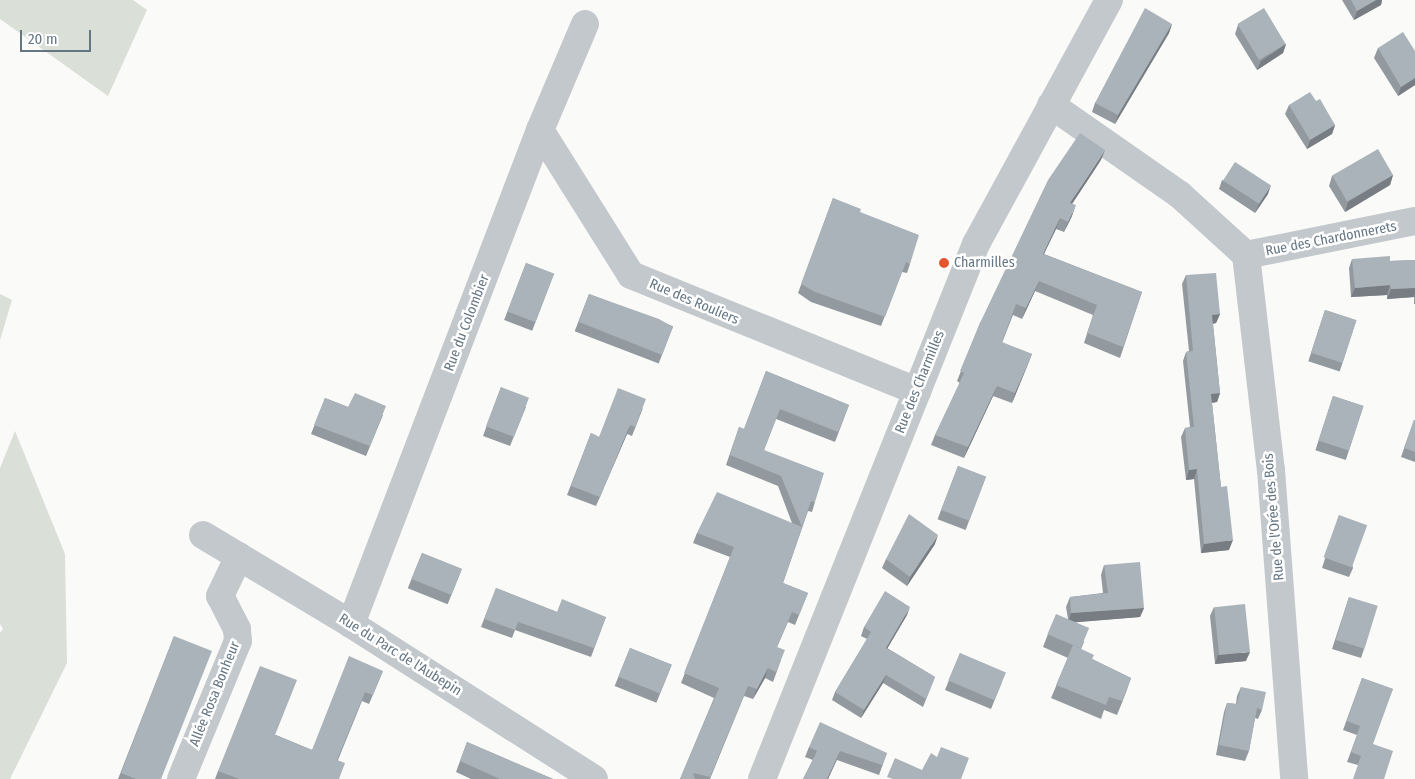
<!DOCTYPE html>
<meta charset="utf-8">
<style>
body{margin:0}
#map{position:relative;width:1415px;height:779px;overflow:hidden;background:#fafaf8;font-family:"Fira Sans Condensed",sans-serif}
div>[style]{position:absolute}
.green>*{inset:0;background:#dadfd7}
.minor>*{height:28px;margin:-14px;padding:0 14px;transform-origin:14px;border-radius:14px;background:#c3c8cc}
.wall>*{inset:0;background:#929a9f;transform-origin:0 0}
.shaded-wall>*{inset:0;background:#777d82}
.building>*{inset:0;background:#aab3b9;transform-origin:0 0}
.dots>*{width:14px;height:14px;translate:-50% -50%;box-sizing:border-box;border:2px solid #fff;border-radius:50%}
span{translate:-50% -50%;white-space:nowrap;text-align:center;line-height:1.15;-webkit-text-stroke:5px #fff;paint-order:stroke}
.street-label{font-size:14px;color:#657683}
.poi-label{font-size:14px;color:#657683}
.left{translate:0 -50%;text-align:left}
.scale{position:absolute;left:20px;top:30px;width:71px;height:22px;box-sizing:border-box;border:2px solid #657683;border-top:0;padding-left:6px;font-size:15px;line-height:18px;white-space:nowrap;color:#657683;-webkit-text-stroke:4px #fff;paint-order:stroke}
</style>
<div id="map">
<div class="green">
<i style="clip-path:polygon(0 0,133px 0,147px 10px,108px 96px,0 19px)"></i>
<i style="clip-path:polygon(0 294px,12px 300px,0 340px)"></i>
<i style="clip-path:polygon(15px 431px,65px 554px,67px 663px,10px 779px,0 779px,0 633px,3px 629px,0 624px,0 468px)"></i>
</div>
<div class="minor">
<i style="left:1051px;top:105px;width:157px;rotate:34.9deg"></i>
<i style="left:1180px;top:195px;width:89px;rotate:42.3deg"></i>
<i style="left:540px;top:130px;width:171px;rotate:57.9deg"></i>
<i style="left:631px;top:275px;width:309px;rotate:22.1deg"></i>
<i style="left:1246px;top:255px;width:216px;rotate:83.4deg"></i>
<i style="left:1271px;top:470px;width:310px;rotate:85.7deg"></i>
<i style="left:1246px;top:255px;width:172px;rotate:-11.4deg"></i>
<i style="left:203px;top:535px;width:173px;rotate:31deg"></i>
<i style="left:351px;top:624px;width:288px;rotate:32.5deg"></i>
<i style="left:351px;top:624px;width:529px;rotate:-69.06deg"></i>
<i style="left:540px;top:130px;width:115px;rotate:-67deg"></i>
<i style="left:181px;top:779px;width:149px;rotate:-67.6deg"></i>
<i style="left:238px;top:641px;width:12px;rotate:-95deg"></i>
<i style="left:237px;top:629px;width:37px;rotate:-117deg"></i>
<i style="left:220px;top:596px;width:44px;rotate:-64.6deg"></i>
<i style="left:762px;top:779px;width:576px;rotate:-68.2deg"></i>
<i style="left:976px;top:244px;width:278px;rotate:-61.4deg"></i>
</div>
<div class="wall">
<i style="clip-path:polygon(1342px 0,1382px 0,1381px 5px,1354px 20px)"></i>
<i style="clip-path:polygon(1172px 24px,1169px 33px,1115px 124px,1092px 112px,1095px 103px)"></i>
<i style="clip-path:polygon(1238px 25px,1286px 44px,1283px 53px,1257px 70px,1235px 34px)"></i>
<i style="clip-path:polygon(1378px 48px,1415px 51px,1415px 85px,1398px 96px,1374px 58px)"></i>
<i style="clip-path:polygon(1316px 101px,1335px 125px,1332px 134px,1307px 149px,1285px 114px,1289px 105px)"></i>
<i style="clip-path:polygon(1101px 160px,1072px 204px,1072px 216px,1064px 232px,1056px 229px,1044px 254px,1142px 292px,1120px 358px,1084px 343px,1093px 315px,1035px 291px,1022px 319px,1013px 315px,1002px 343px,1032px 354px,1012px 403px,993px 396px,964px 458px,931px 445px,935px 435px,960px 383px,957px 381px,980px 323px)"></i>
<i style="clip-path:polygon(1393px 175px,1390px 185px,1345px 212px,1329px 186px,1332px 176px)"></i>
<i style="clip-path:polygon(1222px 180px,1268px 194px,1255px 213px,1219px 189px)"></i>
<i style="clip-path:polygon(833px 198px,860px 212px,910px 264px,907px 273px,902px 272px,881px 326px,811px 302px,798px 293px)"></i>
<i style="clip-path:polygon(1352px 259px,1390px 261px,1415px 260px,1415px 304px,1414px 304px,1414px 297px,1387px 299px,1387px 295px,1351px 297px,1349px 268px)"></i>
<i style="left:526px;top:263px;width:30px;height:61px;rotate:21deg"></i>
<i style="clip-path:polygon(1186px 275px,1220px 314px,1216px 323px,1213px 324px,1220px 393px,1217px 402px,1212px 403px,1221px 487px,1229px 550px,1201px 553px,1194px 479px,1186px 480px,1181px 437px,1185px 428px,1190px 427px,1183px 361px,1186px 352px,1189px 351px,1182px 284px)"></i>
<i style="left:589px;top:294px;width:90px;height:40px;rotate:21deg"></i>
<i style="left:1325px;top:310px;width:33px;height:54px;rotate:18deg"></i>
<i style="clip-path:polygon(766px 371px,849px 405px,835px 442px,776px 419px,764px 450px,815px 502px,812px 512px,808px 511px,783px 583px,808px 593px,795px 625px,788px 622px,777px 647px,781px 660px,773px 682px,765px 678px,753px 699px,744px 696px,710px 779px,680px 779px,714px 698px,681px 683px,730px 557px,693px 543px,697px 533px,792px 523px,778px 486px,726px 465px,739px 427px,744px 429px)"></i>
<i style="clip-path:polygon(501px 387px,526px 407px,510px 446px,483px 436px)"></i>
<i style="left:1333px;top:396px;width:32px;height:57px;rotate:18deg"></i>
<i style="clip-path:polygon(325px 398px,348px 407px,383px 415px,366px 456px,311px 434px)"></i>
<i style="clip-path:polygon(643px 408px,632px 436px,627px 434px,596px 506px,567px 495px,591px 433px,599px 437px)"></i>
<i style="clip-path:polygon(1414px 420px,1415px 420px,1415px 462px,1401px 457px)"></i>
<i style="left:958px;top:466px;width:30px;height:57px;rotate:21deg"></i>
<i style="clip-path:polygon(1339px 515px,1353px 568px,1349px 577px,1322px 568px)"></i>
<i style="clip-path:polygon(935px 544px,907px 586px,882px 568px,886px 559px)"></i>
<i style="left:422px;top:553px;width:43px;height:38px;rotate:22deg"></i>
<i style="clip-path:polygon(1104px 565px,1144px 608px,1140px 617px,1074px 622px,1084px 642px,1081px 649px,1092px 659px,1131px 678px,1117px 715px,1104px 710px,1101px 719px,1051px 698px,1068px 658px,1043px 647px,1048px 634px,1068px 619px,1066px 607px,1070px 597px,1103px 593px,1101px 575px)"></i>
<i style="clip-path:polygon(496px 588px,557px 612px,606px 617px,591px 657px,515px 630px,512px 638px,481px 627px)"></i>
<i style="clip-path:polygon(1349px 597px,1364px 649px,1361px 658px,1332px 649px)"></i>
<i style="clip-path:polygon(1214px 607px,1246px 661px,1215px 664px,1210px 616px)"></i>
<i style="clip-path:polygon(907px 615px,887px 648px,935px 677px,923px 707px,883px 683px,861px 718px,832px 700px,835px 692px,867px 639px,861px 636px,864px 627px)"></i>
<i style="clip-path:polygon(174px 636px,161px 779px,118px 779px)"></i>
<i style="left:630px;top:648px;width:45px;height:41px;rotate:22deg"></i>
<i style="clip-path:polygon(960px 653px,1002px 682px,991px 709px,945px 690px)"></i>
<i style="clip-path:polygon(383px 671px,369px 704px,362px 701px,338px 760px,339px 779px,215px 779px,218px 771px,276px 735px,312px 750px)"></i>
<i style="clip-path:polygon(1362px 678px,1393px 689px,1358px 765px,1347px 762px,1357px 735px,1343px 730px)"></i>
<i style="clip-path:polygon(1241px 687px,1262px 710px,1258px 719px,1255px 718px,1249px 751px,1245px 761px,1216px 755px,1224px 712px,1227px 703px,1236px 704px,1237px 696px)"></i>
<i style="clip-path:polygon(467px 742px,553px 779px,471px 779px,456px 772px)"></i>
<i style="clip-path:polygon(809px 747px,887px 753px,879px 775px,837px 760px,828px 779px,803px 779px,813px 760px,805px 757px)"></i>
</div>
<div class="shaded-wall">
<i style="clip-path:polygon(1376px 0,1382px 0,1381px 5px,1354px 20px,1357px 11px)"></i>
<i style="clip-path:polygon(1172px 24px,1169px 33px,1115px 124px,1118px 115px)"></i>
<i style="clip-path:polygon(1286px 44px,1283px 53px,1257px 70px,1261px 61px)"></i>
<i style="clip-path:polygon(1415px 78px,1415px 85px,1398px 96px,1401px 87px)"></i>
<i style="clip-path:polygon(1335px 125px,1332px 134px,1307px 149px,1310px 140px)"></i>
<i style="clip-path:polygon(1105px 150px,1101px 160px,1066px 213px,1070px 203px)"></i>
<i style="clip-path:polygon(1393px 175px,1390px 185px,1345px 212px,1348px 202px)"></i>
<i style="clip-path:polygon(1271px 185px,1268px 194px,1255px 213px,1259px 204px)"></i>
<i style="clip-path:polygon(1076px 205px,1072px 216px,1064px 232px,1068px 222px)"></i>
<i style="clip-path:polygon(1060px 218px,1056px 229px,1039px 264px,1043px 254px)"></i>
<i style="clip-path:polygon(1039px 281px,1035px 291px,1022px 319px,1026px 308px)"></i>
<i style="clip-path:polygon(1390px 285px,1387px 295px,1351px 297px,1355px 288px)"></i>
<i style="clip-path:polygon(1415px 288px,1415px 294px,1414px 297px,1387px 299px,1391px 289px)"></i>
<i style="clip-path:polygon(1220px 314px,1216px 323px,1209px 324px,1212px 315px)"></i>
<i style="clip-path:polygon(1032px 354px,1028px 364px,1012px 403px,1015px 393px)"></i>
<i style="clip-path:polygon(997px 386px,993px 396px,964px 458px,968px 447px)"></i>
<i style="clip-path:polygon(1220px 393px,1217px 402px,1208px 403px,1211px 394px)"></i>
<i style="clip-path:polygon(630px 425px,627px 434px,596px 506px,600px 497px)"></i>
<i style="clip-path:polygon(1197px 469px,1194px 479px,1186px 480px,1189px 470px)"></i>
<i style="clip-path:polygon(938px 535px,935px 544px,907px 586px,910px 577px)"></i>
<i style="clip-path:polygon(1233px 540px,1229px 550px,1201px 553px,1204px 544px)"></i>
<i style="clip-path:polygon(910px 607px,907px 615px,883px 656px,886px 648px)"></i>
<i style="clip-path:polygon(1144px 608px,1140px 617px,1068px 623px,1071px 613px)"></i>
<i style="clip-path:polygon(1250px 652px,1246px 661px,1215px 664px,1218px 655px)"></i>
<i style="clip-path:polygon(768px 668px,765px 678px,753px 699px,757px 689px)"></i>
<i style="clip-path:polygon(886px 675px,883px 683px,861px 718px,864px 710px)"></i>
<i style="clip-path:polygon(1131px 678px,1126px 692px,1117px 715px,1122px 701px)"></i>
<i style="clip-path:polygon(840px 751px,828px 779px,827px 779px)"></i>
</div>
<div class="building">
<i style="clip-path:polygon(1351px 0,1376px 0,1357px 11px)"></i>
<i style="clip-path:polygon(1145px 8px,1172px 24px,1118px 115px,1095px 103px)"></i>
<i style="left:1264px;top:8px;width:42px;height:31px;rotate:59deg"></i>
<i style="clip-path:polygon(1403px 32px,1415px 51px,1415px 78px,1401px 87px,1378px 48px)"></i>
<i style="clip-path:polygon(1310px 92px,1316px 101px,1320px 99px,1335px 125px,1310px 140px,1289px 105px)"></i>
<i style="clip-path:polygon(1080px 133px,1105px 150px,1070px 203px,1076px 205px,1068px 222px,1060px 218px,1043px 254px,1142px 292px,1123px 347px,1087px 333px,1097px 305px,1039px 281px,1026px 308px,1016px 304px,1002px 342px,1032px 354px,1015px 393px,997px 386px,968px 447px,935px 435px,964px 373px,960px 371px,980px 323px,1048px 180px)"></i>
<i style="left:1378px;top:149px;width:30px;height:53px;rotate:60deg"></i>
<i style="left:1235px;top:162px;width:43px;height:22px;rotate:33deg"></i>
<i style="clip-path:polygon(833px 198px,861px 209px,860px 212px,919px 235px,910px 264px,906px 262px,885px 317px,815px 292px,801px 284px)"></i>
<i style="clip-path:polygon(1390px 256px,1390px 261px,1415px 260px,1415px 288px,1391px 289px,1390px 285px,1355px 288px,1352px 259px)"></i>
<i style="left:526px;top:263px;width:30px;height:52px;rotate:21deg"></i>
<i style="clip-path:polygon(1216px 273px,1220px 314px,1212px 315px,1220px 393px,1211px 394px,1221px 487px,1227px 486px,1233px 540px,1204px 544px,1197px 469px,1189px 470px,1185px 428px,1194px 427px,1186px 352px,1193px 351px,1186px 275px)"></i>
<i style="clip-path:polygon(589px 294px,659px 319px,673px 327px,662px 355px,579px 322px)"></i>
<i style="left:1325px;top:310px;width:33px;height:45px;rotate:18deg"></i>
<i style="clip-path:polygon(766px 371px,849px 405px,838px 432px,780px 409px,764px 450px,824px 473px,815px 502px,811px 501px,783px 583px,808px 593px,799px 615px,792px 612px,777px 647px,785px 650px,776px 672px,768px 668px,757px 689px,748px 686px,710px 777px,693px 773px,695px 779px,680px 779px,719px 688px,684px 673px,734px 547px,697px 533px,717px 492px,802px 527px,781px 476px,730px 455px,739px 427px,744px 429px)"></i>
<i style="left:501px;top:387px;width:30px;height:42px;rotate:21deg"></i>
<i style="clip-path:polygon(618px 388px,646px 399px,635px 427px,630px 425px,600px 497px,571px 486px,591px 433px,599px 437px)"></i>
<i style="clip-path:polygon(355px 393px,386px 406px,370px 446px,314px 425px,325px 398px,348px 407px)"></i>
<i style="left:1333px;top:396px;width:32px;height:47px;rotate:18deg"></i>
<i style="clip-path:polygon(1414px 420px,1415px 420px,1415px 452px,1404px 448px)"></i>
<i style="left:958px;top:466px;width:30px;height:47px;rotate:21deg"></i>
<i style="clip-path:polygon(909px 514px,938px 535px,910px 577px,886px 559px)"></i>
<i style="left:1339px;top:515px;width:30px;height:45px;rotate:20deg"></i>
<i style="left:422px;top:553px;width:43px;height:28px;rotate:22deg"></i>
<i style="clip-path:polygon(1140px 562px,1144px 608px,1071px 613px,1070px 597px,1108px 593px,1104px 565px)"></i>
<i style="clip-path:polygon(496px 588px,557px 612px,562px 599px,606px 617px,594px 648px,518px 622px,515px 630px,484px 619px)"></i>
<i style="clip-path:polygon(885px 591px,910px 607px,886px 648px,935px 677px,926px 699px,886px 675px,864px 710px,835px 692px,871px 632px,864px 627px)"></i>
<i style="left:1349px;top:597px;width:30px;height:45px;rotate:17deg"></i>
<i style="left:1245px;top:604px;width:48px;height:31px;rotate:84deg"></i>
<i style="left:1056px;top:614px;width:36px;height:22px;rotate:23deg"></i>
<i style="clip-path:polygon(174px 636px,212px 651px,161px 779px,136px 779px,121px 773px)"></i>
<i style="clip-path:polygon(1073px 645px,1094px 655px,1092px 659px,1131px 678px,1122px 701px,1109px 697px,1106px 705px,1056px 685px)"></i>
<i style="left:630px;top:648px;width:45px;height:31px;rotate:22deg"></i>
<i style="left:960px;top:653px;width:50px;height:30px;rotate:23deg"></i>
<i style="clip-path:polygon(349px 656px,383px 671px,373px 695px,365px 692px,337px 760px,345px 763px,339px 779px,239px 779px,218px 771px,260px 666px,297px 680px,275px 735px,312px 750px)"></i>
<i style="clip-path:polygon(1362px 678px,1393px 689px,1373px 744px,1393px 751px,1384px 779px,1353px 779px,1361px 756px,1351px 752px,1360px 726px,1347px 721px)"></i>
<i style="clip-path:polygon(1241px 687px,1266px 692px,1262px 710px,1257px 708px,1249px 751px,1219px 745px,1227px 703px,1237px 704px)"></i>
<i style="clip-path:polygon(820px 722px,887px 753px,882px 765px,840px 751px,827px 779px,803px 779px,817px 751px,809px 747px)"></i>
<i style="clip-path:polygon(467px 742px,553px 779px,500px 779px,460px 761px)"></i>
<i style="clip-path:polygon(941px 747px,969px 758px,961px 779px,893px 779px,887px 777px,895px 758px,922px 770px,931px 753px,937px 757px)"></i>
</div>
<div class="dots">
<i style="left:944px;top:263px;background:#e4572e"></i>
</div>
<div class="street-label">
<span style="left:1331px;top:239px;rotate:-11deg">Rue des Chardonnerets</span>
<span style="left:694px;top:302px;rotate:23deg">Rue des Rouliers</span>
<span style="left:467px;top:323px;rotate:-69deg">Rue du Colombier</span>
<span style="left:920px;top:382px;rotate:-68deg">Rue des Charmilles</span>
<span style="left:1274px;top:517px;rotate:-95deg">Rue de l'Orée des Bois</span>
<span style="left:400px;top:655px;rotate:32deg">Rue du Parc de l'Aubepin</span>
<span style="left:215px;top:694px;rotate:-68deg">Allée Rosa Bonheur</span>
</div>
<div class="poi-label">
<span class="left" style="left:954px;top:263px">Charmilles</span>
</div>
<div class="scale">20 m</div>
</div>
